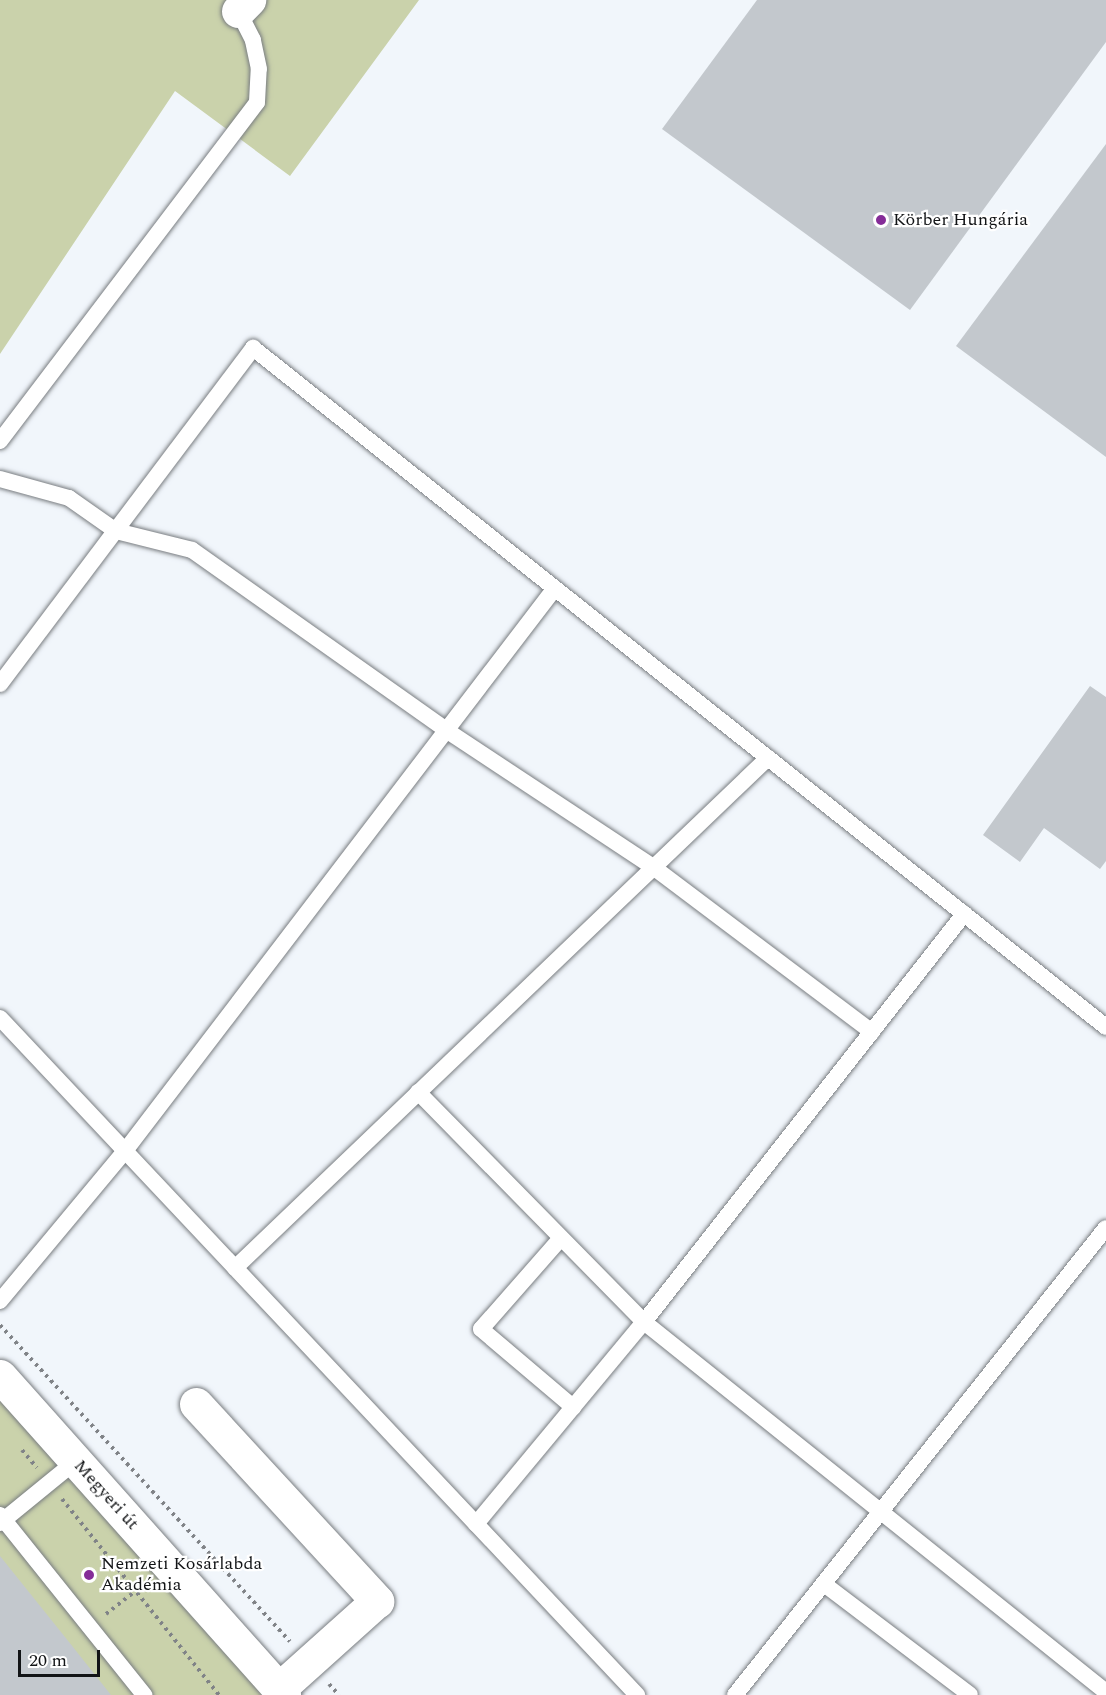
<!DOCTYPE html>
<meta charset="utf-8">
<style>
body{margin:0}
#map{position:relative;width:1106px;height:1695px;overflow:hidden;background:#f1f6fb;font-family:Spectral,serif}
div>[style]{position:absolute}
.green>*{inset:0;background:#cad2ab}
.building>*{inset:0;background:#c3c8cd}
.path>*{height:4px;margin-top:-2px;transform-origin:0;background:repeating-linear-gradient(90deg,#808387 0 3px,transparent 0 7.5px)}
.roads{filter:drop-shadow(0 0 2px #797d81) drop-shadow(0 0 2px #797d81)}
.service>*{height:16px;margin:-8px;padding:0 8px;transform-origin:8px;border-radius:8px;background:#fff}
.minor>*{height:33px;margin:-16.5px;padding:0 16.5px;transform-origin:16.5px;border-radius:16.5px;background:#fff}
.tertiary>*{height:33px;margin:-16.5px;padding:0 16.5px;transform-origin:16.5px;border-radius:16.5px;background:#fff}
.dots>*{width:16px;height:16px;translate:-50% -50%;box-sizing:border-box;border:3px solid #fff;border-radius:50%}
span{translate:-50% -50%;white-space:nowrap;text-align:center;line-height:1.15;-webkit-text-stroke:4.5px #fff;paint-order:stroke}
.poi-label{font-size:18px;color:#121416}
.left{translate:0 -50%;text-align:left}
.street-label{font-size:18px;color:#121416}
.scale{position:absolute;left:18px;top:1650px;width:82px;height:27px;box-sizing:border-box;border:3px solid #121416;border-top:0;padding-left:8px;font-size:18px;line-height:21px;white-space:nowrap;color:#121416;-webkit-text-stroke:4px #fff;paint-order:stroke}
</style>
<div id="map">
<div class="green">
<i style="clip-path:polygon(0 0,419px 0,290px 176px,175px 91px,0 354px)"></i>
<i style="clip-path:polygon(0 1376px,284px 1695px,0 1695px)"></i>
</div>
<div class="building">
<i style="clip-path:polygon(757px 0,1106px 0,1106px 42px,910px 310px,662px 129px)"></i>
<i style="clip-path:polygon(1106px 144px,1106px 457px,956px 346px)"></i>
<i style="clip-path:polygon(1090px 686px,1106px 697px,1106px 861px,1100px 869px,1044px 828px,1020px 862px,983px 835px)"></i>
<i style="clip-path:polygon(0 1556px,69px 1642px,111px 1695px,0 1695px)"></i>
</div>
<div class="path">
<i style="left:0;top:1325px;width:429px;rotate:47.5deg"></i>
<i style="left:22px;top:1450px;width:23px;rotate:50deg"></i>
<i style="left:62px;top:1499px;width:251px;rotate:51.3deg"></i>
<i style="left:106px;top:1614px;width:39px;rotate:-38deg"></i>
<i style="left:329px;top:1684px;width:15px;rotate:48deg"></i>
</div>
<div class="roads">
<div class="service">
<i style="left:0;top:441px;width:425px;rotate:-52.8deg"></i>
<i style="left:257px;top:102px;width:33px;rotate:-87deg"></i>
<i style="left:259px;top:69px;width:30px;rotate:-102deg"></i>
<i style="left:253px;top:40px;width:33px;rotate:-117deg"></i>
<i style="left:0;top:479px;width:72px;rotate:15.4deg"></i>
<i style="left:69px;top:498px;width:57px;rotate:35.1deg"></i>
<i style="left:116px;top:531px;width:78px;rotate:14deg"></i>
<i style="left:192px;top:550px;width:311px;rotate:35.3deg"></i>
<i style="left:446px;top:730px;width:248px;rotate:33.5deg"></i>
<i style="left:653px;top:867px;width:274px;rotate:37deg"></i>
<i style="left:0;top:684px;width:421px;rotate:-53deg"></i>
<i style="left:253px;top:348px;width:1090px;rotate:38.52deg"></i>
<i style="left:0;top:1018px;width:930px;rotate:46.74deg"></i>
<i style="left:418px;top:1092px;width:322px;rotate:45.5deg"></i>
<i style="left:644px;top:1322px;width:592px;rotate:38.69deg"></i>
<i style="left:561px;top:1238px;width:121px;rotate:131.3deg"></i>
<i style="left:481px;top:1329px;width:121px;rotate:40.3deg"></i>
<i style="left:235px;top:1268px;width:738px;rotate:-43.74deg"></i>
<i style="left:0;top:1301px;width:195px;rotate:-50.2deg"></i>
<i style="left:125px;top:1151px;width:708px;rotate:-52.63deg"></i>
<i style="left:0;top:1515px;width:231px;rotate:51.3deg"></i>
<i style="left:0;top:1523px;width:98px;rotate:-39.2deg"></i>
<i style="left:476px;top:1524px;width:263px;rotate:-50.3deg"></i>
<i style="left:644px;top:1322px;width:519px;rotate:-51.89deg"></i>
<i style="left:824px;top:1584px;width:183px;rotate:37.2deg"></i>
<i style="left:735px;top:1695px;width:596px;rotate:-51.54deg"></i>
</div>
<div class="minor">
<i style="left:238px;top:11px;width:16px;rotate:-45deg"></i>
<i style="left:196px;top:1404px;width:268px;rotate:47.4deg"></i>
<i style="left:377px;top:1601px;width:132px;rotate:138.1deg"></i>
</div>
<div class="tertiary">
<i style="left:0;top:1376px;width:427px;rotate:48.3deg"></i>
</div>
</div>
<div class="dots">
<i style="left:881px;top:220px;background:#852c98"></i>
<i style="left:89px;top:1575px;background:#852c98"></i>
</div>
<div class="poi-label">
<span class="left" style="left:893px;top:220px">Körber Hungária</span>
<span class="left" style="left:101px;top:1575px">Nemzeti Kosárlabda<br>Akadémia</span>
</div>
<div class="street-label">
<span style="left:106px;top:1495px;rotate:48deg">Megyeri út</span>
</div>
<div class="scale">20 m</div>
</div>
